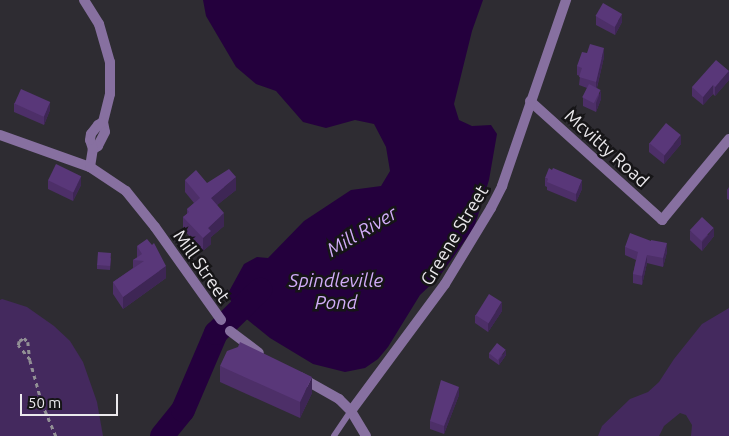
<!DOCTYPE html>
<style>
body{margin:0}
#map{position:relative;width:729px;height:436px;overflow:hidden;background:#2e2c32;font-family:Ubuntu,sans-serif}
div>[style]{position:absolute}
.green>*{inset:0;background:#44295e}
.water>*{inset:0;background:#24003d}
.river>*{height:24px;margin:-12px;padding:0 12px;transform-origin:12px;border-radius:12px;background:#24003d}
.path>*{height:2.5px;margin-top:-1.25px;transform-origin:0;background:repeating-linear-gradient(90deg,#929095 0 4px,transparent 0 8px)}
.service>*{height:5.5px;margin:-2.75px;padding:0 2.75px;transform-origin:2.75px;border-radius:2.75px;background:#8770a0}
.minor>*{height:10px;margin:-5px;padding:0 5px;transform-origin:5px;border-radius:5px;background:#8770a0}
.tertiary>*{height:10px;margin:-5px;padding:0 5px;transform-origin:5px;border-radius:5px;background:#8770a0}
.wall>*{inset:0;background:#4d2f68}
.shaded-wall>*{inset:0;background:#3e2655}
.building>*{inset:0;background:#593779;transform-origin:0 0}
span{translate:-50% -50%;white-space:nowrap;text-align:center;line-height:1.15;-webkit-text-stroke:5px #161517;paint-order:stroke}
.street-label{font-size:18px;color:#ebe9ed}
.water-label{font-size:19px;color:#d2adf9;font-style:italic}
.scale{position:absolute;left:20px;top:394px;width:98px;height:22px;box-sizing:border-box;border:2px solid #ebe9ed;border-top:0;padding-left:6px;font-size:15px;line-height:18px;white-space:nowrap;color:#ebe9ed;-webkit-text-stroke:4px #161517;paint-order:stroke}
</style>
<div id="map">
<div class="green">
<i style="clip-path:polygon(2px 299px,27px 307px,54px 326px,70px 341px,83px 362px,97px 402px,103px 436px,0 436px,0 300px)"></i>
<i style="clip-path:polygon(729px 308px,729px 436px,691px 436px,692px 425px,686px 415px,680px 413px,664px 426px,659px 436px,598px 436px,602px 426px,630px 399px,648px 392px,659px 382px,674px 359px,702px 324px)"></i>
</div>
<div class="water">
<i style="clip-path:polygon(203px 0,483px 0,472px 31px,454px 104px,459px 120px,472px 126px,491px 125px,497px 134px,489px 180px,474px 228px,439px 277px,420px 295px,388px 347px,378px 359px,365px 368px,345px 372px,313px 364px,270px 338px,238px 312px,227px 295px,244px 264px,257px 257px,268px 258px,304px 221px,351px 190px,381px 186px,390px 171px,386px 147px,374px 124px,355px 120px,326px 128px,303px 122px,276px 91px,256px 84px,236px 67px,206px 16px)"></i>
</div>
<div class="river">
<i style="left:162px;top:436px;width:33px;rotate:-51deg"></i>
<i style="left:183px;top:410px;width:84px;rotate:-66.8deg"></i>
<i style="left:216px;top:333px;width:62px;rotate:-44.3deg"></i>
</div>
<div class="path">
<i style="left:30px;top:360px;width:19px;rotate:-129deg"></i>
<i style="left:18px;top:345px;width:4px;rotate:-76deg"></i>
<i style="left:19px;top:341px;width:6px;rotate:-31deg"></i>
<i style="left:24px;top:338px;width:6px;rotate:45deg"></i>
<i style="left:28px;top:342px;width:18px;rotate:84deg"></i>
<i style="left:30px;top:360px;width:45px;rotate:74.4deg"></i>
<i style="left:42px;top:403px;width:36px;rotate:67deg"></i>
</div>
<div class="service">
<i style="left:334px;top:436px;width:30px;rotate:-56deg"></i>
</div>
<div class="minor">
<i style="left:84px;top:0;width:28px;rotate:58deg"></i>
<i style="left:99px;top:24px;width:40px;rotate:74deg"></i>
<i style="left:110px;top:62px;width:32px;rotate:90deg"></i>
<i style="left:110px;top:94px;width:29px;rotate:104deg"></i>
<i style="left:103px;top:122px;width:10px;rotate:79deg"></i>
<i style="left:105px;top:132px;width:16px;rotate:117deg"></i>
<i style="left:98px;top:146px;width:6px;rotate:149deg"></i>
<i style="left:530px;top:101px;width:178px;rotate:42deg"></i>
<i style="left:662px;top:220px;width:105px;rotate:-50.4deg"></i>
<i style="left:90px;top:167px;width:18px;rotate:-81deg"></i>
<i style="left:93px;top:149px;width:9px;rotate:-108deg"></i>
<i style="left:90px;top:140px;width:6px;rotate:-81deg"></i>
<i style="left:91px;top:134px;width:11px;rotate:-52deg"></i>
<i style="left:98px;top:125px;width:6px;rotate:-31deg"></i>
</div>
<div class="tertiary">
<i style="left:0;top:135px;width:96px;rotate:19.6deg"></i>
<i style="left:90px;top:167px;width:43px;rotate:33.7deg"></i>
<i style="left:126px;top:191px;width:46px;rotate:51.1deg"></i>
<i style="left:155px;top:227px;width:114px;rotate:54.6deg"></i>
<i style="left:230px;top:331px;width:36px;rotate:37deg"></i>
<i style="left:300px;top:377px;width:45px;rotate:29.4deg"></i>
<i style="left:339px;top:399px;width:17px;rotate:45deg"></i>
<i style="left:351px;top:411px;width:29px;rotate:59deg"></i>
<i style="left:351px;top:411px;width:158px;rotate:-53.5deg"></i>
<i style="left:445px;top:284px;width:89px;rotate:-58.8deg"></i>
<i style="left:491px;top:208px;width:25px;rotate:-63deg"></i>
<i style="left:502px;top:186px;width:197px;rotate:-71deg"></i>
</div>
<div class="wall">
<i style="clip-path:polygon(596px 16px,622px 22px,615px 35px,596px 25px)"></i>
<i style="clip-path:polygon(604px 57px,597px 88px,601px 99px,596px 112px,583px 106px,583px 98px,587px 88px,579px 85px,580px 76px,577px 75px,577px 66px)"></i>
<i style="clip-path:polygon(729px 80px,715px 96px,713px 94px,703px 105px,692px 96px,692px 87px)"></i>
<i style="clip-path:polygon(14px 103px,50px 110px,44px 125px,14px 112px)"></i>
<i style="clip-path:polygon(649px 143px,681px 144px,664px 164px,649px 152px)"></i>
<i style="clip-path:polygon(545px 178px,582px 189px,576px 202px,547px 190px,547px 187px,545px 186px)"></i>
<i style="clip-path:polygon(48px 180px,81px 185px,73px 201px,48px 189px)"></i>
<i style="clip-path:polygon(185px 180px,207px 183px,236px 190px,217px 205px,224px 226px,211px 237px,211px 244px,203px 251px,183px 229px,183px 217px,187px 214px,187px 209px,194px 203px,185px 192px)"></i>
<i style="clip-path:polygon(729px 187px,729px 200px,727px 199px,727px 190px)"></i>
<i style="clip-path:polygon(690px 231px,714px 236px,702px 251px,690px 240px)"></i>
<i style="clip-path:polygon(137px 246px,166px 278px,123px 309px,113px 294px,113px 282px,133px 268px,133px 260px,137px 258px)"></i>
<i style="clip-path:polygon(625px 247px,667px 252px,663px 267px,647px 263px,642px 285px,633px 283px,633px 274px,636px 260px,625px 255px)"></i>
<i style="clip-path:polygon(111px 258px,110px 270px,97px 269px,97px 265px)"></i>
<i style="clip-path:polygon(502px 311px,488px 332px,475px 323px,475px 315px)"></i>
<i style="clip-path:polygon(489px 353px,506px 355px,499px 365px,489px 358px)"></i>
<i style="clip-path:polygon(220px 366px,312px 393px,300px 418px,220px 382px)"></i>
<i style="clip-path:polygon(459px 395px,444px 434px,430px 429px,430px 421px)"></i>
</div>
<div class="shaded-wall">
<i style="clip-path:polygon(622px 14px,622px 22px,615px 35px,615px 27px)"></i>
<i style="clip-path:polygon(604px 48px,604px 57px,596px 91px,596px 82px)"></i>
<i style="clip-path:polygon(729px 71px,729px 80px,715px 96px,715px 87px)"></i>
<i style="clip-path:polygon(713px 85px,713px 94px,703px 105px,703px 97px)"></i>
<i style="clip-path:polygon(601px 90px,601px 99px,596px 112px,596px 103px)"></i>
<i style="clip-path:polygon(50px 102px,50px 110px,44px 125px,44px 116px)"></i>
<i style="clip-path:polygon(681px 135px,681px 144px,664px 164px,664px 156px)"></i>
<i style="clip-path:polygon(81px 176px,81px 185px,73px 201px,73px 192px)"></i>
<i style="clip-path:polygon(236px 177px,236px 190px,211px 210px,211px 198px)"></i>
<i style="clip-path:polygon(582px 180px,582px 189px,576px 202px,576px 194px)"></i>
<i style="clip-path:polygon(224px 213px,224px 226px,211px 237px,211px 244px,203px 251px,203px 238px,208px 228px)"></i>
<i style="clip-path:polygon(714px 228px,714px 236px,702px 251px,702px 242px)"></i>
<i style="clip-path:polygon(667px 243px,667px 252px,663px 267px,663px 258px)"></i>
<i style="clip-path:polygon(647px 255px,647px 263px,642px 285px,642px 276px)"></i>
<i style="clip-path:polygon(166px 266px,166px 278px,123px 309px,123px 297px)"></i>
<i style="clip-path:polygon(502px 302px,502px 311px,488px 332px,488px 324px)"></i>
<i style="clip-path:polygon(506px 350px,506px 355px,499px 365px,499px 360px)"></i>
<i style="clip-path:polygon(312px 377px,312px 393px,300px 418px,300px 402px)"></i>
<i style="clip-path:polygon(459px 387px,459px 395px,444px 434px,444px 426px)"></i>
</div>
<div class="building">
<i style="left:603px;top:3px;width:22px;height:15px;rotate:30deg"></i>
<i style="clip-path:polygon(590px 44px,604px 48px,596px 82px,579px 77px,582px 68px,577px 66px,582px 52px,587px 53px)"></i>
<i style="clip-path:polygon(716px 60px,729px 71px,715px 87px,713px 85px,703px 97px,692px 87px)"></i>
<i style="left:589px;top:84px;width:13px;height:15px;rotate:27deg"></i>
<i style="left:21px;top:89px;width:32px;height:16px;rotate:24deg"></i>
<i style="left:666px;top:123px;width:19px;height:26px;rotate:39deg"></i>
<i style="left:56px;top:164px;width:28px;height:18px;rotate:26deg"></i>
<i style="clip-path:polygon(549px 168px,552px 170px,553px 168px,582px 180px,576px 194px,547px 182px,548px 179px,545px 178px)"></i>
<i style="clip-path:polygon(229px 169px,236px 177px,211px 198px,224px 213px,208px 228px,211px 231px,203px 238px,183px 217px,189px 212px,187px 209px,200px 198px,185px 180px,196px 170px,207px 183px)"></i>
<i style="left:702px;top:217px;width:16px;height:18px;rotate:43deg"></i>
<i style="clip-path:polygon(630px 233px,651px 241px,651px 240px,667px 243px,663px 258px,647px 255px,642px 276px,633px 274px,638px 252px,625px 247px)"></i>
<i style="clip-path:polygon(147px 239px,152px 245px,154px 243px,166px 266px,123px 297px,113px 282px,144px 261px,133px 260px,142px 254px,137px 246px)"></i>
<i style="left:98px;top:252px;width:13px;height:13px;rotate:4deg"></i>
<i style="left:489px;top:294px;width:15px;height:25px;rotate:32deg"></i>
<i style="clip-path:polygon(240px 342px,312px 377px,300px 402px,220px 366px,227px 351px,238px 347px)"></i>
<i style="left:497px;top:343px;width:11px;height:13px;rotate:38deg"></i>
<i style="clip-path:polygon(441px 380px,459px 387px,444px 426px,430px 421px)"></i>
</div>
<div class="street-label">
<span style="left:607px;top:148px;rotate:42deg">Mcvitty Road</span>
<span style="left:454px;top:235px;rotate:-59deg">Greene Street</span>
<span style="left:202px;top:266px;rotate:55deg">Mill Street</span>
</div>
<div class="water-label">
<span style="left:362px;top:232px;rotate:-31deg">Mill River</span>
<span style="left:336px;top:292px">Spindleville<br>Pond</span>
</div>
<div class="scale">50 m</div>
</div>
